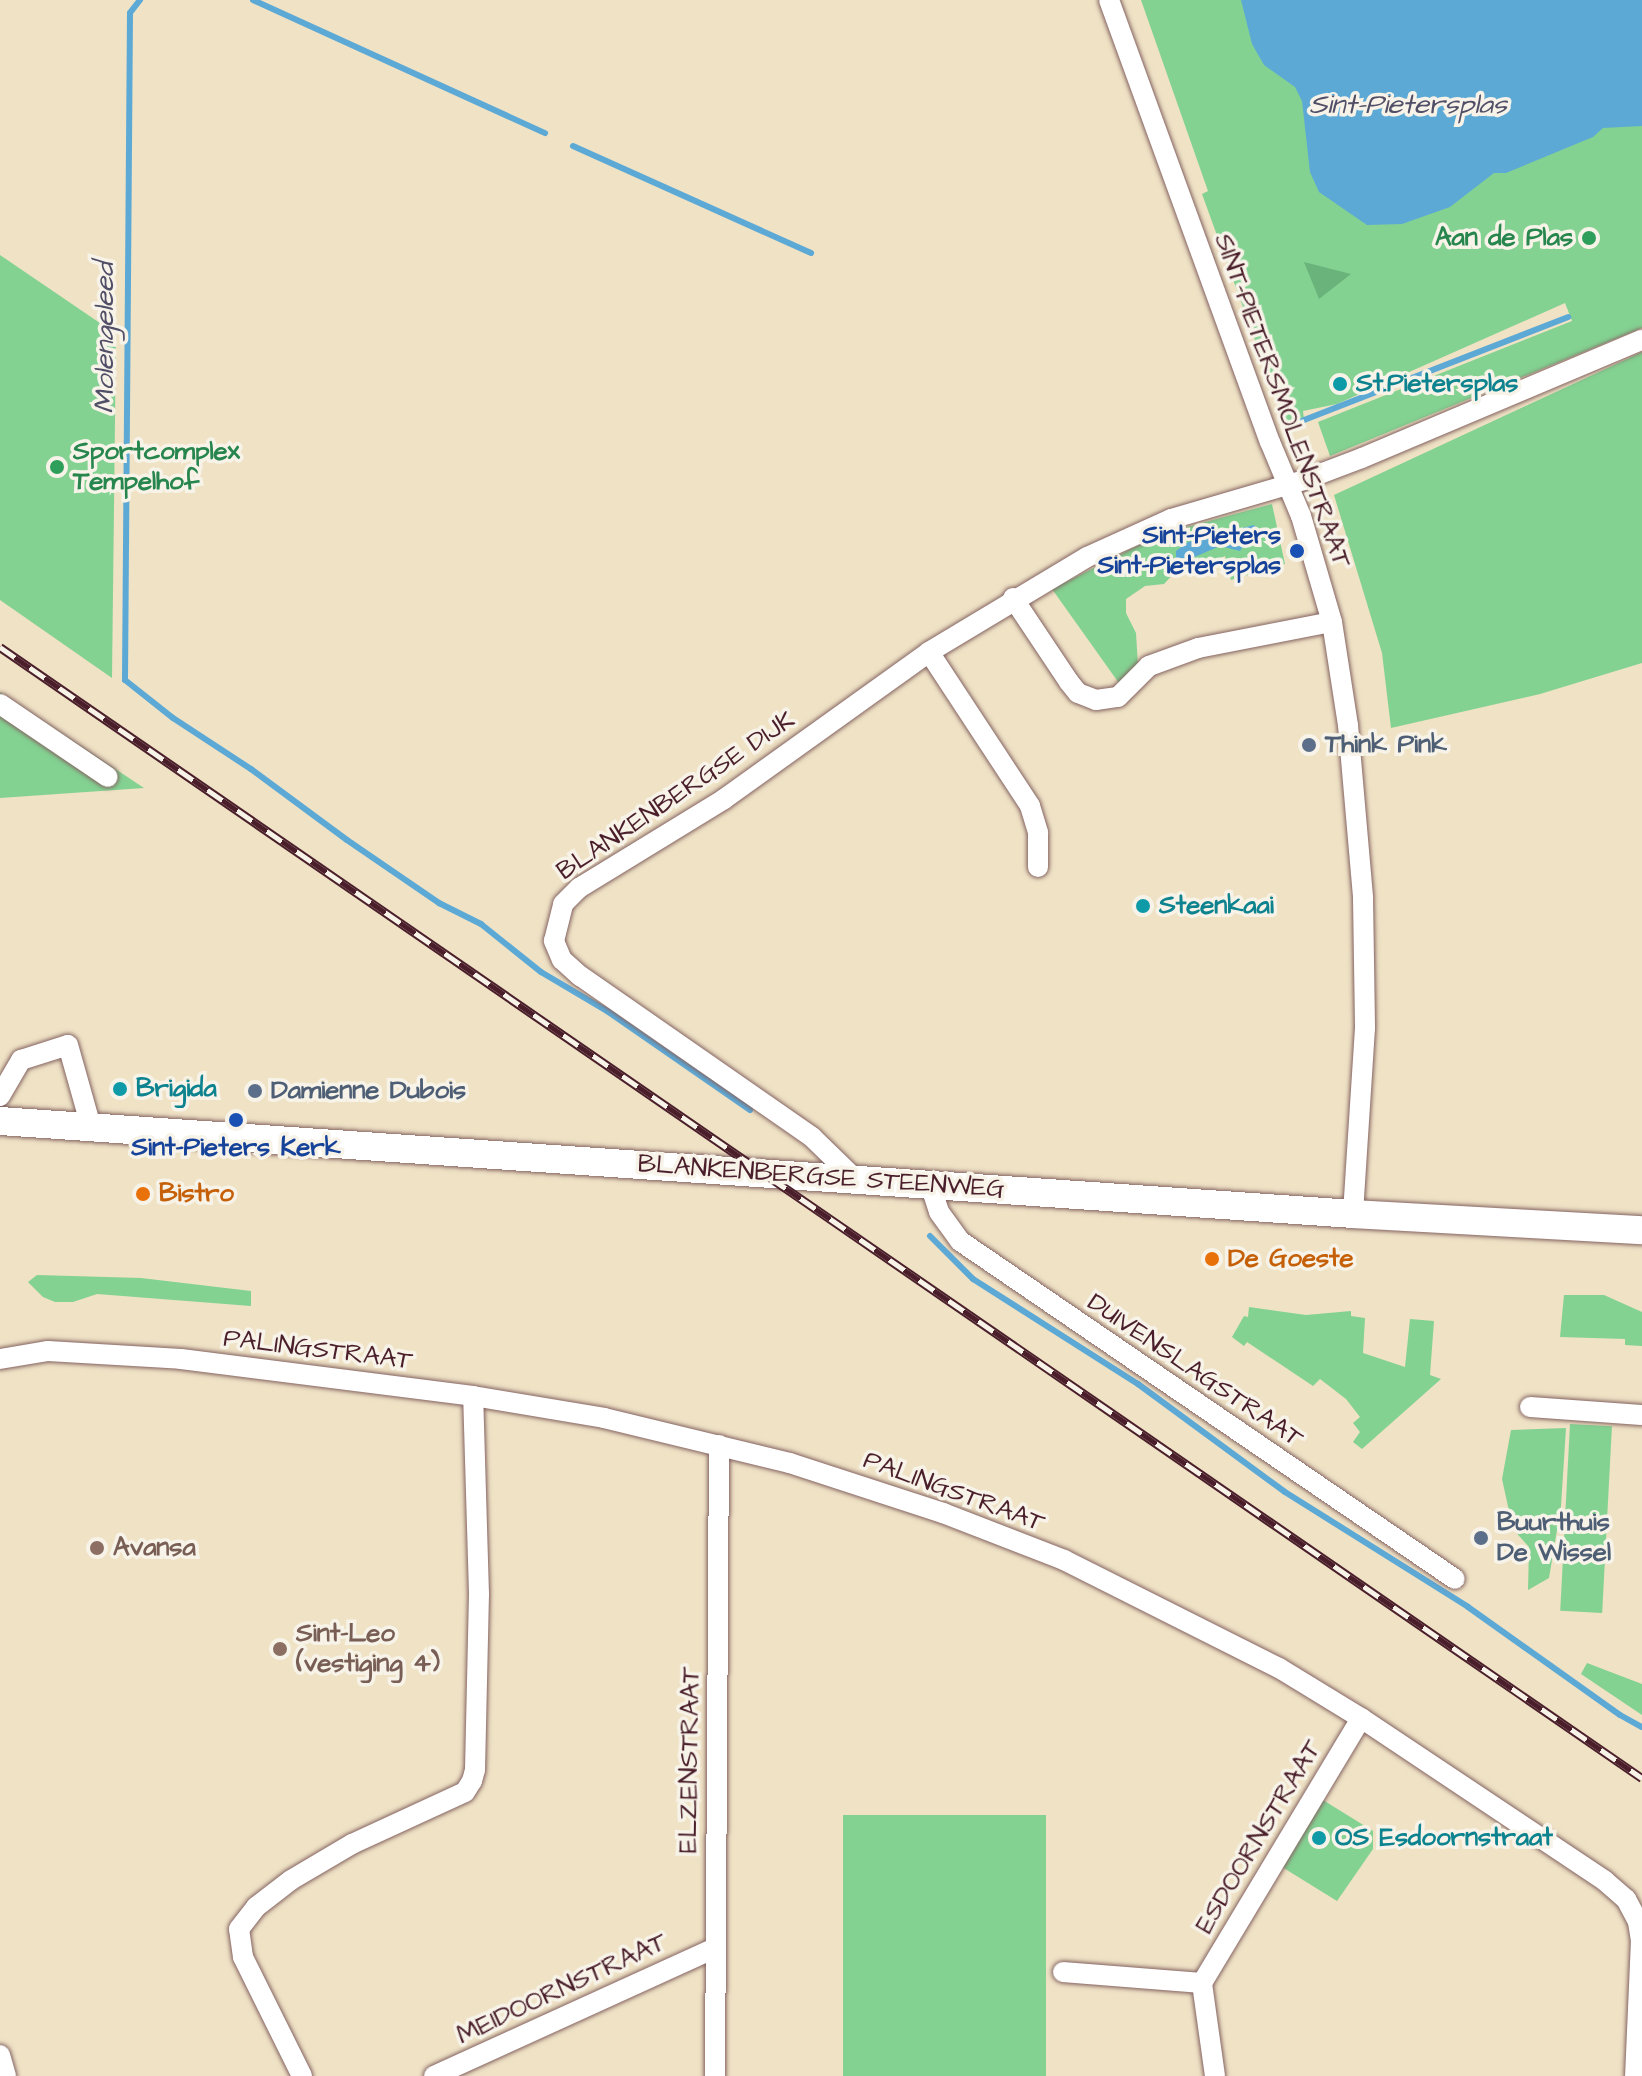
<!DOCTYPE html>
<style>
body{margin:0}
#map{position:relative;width:1642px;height:2076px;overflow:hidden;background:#efe2c5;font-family:"Architects Daughter",sans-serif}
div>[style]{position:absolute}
.green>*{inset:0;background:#83d292;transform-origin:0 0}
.forest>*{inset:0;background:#6ab47c}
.water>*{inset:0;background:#5da9d6}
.stream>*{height:6px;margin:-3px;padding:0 3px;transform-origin:3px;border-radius:3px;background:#5da9d6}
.roads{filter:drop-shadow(0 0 2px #846361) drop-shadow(0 0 2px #846361)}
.street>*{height:20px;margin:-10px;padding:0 10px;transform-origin:10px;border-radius:10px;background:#fff}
.secondary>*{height:28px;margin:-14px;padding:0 14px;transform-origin:14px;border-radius:14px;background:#fff}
.rail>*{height:9px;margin-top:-4.5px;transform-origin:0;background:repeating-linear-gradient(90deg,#f7f3e8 0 18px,#4a1f2b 0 36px);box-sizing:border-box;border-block:2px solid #4a1f2b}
.dots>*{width:22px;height:22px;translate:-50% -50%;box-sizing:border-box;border:4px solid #f7f3e8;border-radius:50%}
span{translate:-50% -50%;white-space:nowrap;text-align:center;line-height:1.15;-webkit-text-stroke:7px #f7f3e8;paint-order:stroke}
.leisure-label{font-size:26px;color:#27864d;font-weight:700}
.right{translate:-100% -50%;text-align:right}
.left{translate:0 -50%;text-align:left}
.culture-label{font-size:26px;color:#0d838f;font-weight:700}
.street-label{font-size:26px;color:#4a1f2b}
.transit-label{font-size:26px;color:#164399;font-weight:700}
.service-label{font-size:26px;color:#4e5e75;font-weight:700}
.food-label{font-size:26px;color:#c56008;font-weight:700}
.education-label{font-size:26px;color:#785e54;font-weight:700}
.water-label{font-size:28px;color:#514f67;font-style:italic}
</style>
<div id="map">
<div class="green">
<i style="clip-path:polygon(1141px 0,1642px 0,1642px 328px,1330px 456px,1318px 422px,1572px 321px,1565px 303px,1337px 404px,1303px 411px,1305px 427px,1289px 434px,1202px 194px,1208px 191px)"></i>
<i style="clip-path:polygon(0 255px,116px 334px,112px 678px,0 600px)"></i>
<i style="clip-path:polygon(1642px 352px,1642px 663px,1540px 694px,1391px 728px,1382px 653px,1334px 495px)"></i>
<i style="clip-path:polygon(1272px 504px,1285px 564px,1231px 580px,1225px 556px,1194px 571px,1176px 571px,1164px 584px,1145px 586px,1126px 599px,1126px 613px,1136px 633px,1138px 666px,1121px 686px,1052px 589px,1161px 534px)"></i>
<i style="clip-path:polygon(0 692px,144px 788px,0 798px)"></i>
<i style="clip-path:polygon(37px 1275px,141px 1278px,251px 1291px,251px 1306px,97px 1294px,73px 1302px,55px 1302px,43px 1297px,28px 1282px)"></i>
<i style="clip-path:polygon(1564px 1295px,1604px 1295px,1642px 1312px,1642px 1346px,1625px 1345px,1625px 1339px,1560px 1337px)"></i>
<i style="clip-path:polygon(1249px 1307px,1306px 1315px,1351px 1311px,1351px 1316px,1365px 1318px,1363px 1353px,1405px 1367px,1410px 1319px,1434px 1321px,1430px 1375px,1441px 1379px,1362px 1449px,1353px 1442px,1360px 1432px,1353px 1423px,1360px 1417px,1346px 1399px,1320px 1379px,1313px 1386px,1247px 1342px,1244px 1346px,1232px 1337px,1244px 1316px,1248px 1317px)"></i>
<i style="left:1570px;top:1424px;width:42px;height:187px;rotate:3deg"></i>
<i style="clip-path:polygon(1566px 1428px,1561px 1506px,1549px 1578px,1528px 1590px,1529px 1547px,1513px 1529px,1502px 1479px,1511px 1430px)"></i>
<i style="clip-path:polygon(1587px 1663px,1642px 1684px,1642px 1715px,1581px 1674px)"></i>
<i style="clip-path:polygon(1323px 1800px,1373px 1831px,1373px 1849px,1337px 1901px,1282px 1867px)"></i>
<i style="left:843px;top:1815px;width:203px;height:261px"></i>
</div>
<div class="forest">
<i style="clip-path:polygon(1304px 262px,1351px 274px,1319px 299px)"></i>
</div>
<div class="water">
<i style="clip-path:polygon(1241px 0,1642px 0,1642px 126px,1603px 128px,1593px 137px,1506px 173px,1494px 173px,1450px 207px,1402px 224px,1367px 225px,1319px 192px,1310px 172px,1302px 101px,1295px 87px,1264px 65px,1252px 44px)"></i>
<i style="clip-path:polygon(1254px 525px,1260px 532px,1245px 542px,1240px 551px,1220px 546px,1176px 565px,1176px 551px,1188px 542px)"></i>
</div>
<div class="stream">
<i style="left:140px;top:0;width:16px;rotate:128deg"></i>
<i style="left:130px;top:13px;width:667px;rotate:90.43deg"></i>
<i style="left:125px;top:680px;width:61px;rotate:38.4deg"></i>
<i style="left:173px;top:718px;width:93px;rotate:33.2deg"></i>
<i style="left:251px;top:769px;width:119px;rotate:36.5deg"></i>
<i style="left:347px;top:840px;width:112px;rotate:34.4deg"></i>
<i style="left:439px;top:903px;width:47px;rotate:26.6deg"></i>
<i style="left:481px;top:924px;width:77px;rotate:38.7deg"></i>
<i style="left:541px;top:972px;width:77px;rotate:30.6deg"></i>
<i style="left:607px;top:1011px;width:174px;rotate:34.7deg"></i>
<i style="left:253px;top:0;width:321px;rotate:24.5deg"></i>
<i style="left:573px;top:146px;width:261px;rotate:24.2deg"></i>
<i style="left:1299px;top:422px;width:289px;rotate:-21.3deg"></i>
<i style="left:930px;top:1236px;width:61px;rotate:45deg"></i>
<i style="left:973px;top:1279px;width:196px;rotate:32.5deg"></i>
<i style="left:1138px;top:1384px;width:182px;rotate:36.3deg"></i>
<i style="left:1285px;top:1492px;width:216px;rotate:32.1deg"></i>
<i style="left:1468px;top:1607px;width:186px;rotate:35.4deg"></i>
<i style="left:1620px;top:1715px;width:25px;rotate:29deg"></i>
</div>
<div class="roads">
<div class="street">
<i style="left:1109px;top:0;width:470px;rotate:70deg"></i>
<i style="left:1270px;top:442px;width:80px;rotate:67.3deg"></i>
<i style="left:1301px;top:516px;width:110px;rotate:73.7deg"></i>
<i style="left:1332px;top:622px;width:104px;rotate:81.2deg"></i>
<i style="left:1348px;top:725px;width:174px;rotate:85deg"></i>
<i style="left:1363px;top:898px;width:130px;rotate:89.1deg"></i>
<i style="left:1365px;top:1028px;width:186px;rotate:93.7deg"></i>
<i style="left:1013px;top:598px;width:101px;rotate:56.3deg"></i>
<i style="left:1069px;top:682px;width:14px;rotate:51deg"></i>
<i style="left:1078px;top:693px;width:19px;rotate:21deg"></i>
<i style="left:1096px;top:700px;width:22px;rotate:-8deg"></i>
<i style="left:1118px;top:697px;width:44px;rotate:-45deg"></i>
<i style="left:1149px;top:666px;width:52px;rotate:-20.2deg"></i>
<i style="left:1198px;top:648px;width:136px;rotate:-11deg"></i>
<i style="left:929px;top:652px;width:184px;rotate:56.7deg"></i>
<i style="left:1030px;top:806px;width:28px;rotate:73deg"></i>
<i style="left:1038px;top:833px;width:34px;rotate:90deg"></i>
<i style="left:0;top:704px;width:130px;rotate:34.1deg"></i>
<i style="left:0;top:1096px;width:42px;rotate:-59.7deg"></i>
<i style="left:21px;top:1060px;width:49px;rotate:-17.7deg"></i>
<i style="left:68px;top:1045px;width:85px;rotate:74.3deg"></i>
<i style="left:854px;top:1178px;width:59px;rotate:-135.7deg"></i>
<i style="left:812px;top:1137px;width:282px;rotate:-145.2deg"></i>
<i style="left:580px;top:976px;width:24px;rotate:-138deg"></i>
<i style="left:562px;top:960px;width:21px;rotate:-113deg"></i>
<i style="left:554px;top:941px;width:38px;rotate:-76deg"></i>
<i style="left:563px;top:904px;width:23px;rotate:-45deg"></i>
<i style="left:579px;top:888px;width:170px;rotate:-31.5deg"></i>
<i style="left:724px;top:799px;width:252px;rotate:-35.6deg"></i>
<i style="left:929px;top:652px;width:184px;rotate:-31deg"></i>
<i style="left:1087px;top:557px;width:92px;rotate:-24.3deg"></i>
<i style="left:1171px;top:519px;width:139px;rotate:-16.3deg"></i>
<i style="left:1304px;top:480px;width:62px;rotate:-20.8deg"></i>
<i style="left:1362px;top:458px;width:304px;rotate:-22.9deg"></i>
<i style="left:930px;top:1184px;width:29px;rotate:72deg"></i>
<i style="left:939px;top:1212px;width:36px;rotate:54deg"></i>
<i style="left:960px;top:1241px;width:599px;rotate:34.33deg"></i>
<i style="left:0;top:1359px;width:49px;rotate:-9.5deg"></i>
<i style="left:48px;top:1351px;width:133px;rotate:3.4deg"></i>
<i style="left:181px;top:1359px;width:294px;rotate:7.2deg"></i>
<i style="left:473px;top:1396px;width:133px;rotate:9.5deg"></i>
<i style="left:604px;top:1418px;width:191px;rotate:13.6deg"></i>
<i style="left:790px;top:1463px;width:161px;rotate:18.1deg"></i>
<i style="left:943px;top:1513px;width:130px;rotate:21.2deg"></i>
<i style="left:1064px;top:1560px;width:241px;rotate:26.7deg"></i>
<i style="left:1279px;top:1668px;width:96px;rotate:31.4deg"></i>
<i style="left:1361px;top:1718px;width:293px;rotate:33.7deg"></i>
<i style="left:1605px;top:1881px;width:28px;rotate:41deg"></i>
<i style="left:1626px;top:1899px;width:26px;rotate:62deg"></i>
<i style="left:1638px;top:1922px;width:18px;rotate:81deg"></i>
<i style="left:1641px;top:1940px;width:136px;rotate:92.5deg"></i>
<i style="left:1530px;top:1407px;width:112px;rotate:4.1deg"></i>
<i style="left:1063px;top:1972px;width:139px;rotate:4.5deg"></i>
<i style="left:0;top:2055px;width:22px;rotate:74deg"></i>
<i style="left:302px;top:2076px;width:133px;rotate:-116.4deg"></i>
<i style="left:243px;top:1957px;width:28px;rotate:-98deg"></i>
<i style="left:239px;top:1929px;width:28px;rotate:-52deg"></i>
<i style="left:256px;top:1907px;width:44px;rotate:-37.6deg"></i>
<i style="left:291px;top:1880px;width:71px;rotate:-30.5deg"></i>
<i style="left:352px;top:1844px;width:124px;rotate:-24.7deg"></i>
<i style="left:465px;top:1792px;width:13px;rotate:-58deg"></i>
<i style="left:472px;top:1781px;width:11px;rotate:-75deg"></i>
<i style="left:475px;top:1770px;width:176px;rotate:-88.7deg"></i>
<i style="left:479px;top:1594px;width:198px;rotate:-91.7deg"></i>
<i style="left:434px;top:2076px;width:307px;rotate:-24.5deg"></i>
<i style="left:715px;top:2076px;width:631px;rotate:-89.64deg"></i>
<i style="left:1215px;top:2076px;width:94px;rotate:-98deg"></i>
<i style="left:1202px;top:1983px;width:309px;rotate:-59deg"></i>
</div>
<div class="secondary">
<i style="left:0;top:1121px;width:1356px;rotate:3.93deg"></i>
<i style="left:1353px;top:1214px;width:289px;rotate:3.2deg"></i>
</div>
</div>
<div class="rail">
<i style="left:0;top:647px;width:1994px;rotate:34.56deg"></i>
</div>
<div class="dots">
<i style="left:1589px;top:238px;background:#2e9e5b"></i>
<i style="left:1340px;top:384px;background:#0f9aa8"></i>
<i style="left:57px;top:467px;background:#2e9e5b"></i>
<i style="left:1297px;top:551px;background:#1a4fb4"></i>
<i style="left:1309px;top:745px;background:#5c6f8a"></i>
<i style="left:1143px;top:906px;background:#0f9aa8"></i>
<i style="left:120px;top:1089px;background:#0f9aa8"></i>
<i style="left:255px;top:1091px;background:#5c6f8a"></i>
<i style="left:236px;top:1120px;background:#1a4fb4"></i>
<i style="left:143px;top:1194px;background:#e8710a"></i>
<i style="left:1212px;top:1259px;background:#e8710a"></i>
<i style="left:1481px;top:1538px;background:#5c6f8a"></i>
<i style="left:97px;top:1548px;background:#8d6e63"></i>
<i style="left:280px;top:1649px;background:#8d6e63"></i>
<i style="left:1319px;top:1838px;background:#0f9aa8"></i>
</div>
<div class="leisure-label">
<span class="right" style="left:1573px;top:238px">Aan de Plas</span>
<span class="left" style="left:73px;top:467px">Sportcomplex<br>Tempelhof</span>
</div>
<div class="culture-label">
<span class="left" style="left:1356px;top:384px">St.Pietersplas</span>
<span class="left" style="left:1159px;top:906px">Steenkaai</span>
<span class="left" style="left:136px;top:1089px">Brigida</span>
<span class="left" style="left:1335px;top:1838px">OS Esdoornstraat</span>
</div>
<div class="street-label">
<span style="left:1282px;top:401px;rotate:70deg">SINT-PIETERSMOLENSTRAAT</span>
<span style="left:676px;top:796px;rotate:-34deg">BLANKENBERGSE DIJK</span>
<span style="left:821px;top:1177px;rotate:4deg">BLANKENBERGSE STEENWEG</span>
<span style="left:318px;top:1350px;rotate:7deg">PALINGSTRAAT</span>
<span style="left:1195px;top:1371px;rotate:34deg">DUIVENSLAGSTRAAT</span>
<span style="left:954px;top:1492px;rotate:20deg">PALINGSTRAAT</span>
<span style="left:690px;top:1760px;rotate:-89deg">ELZENSTRAAT</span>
<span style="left:1259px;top:1837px;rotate:-59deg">ESDOORNSTRAAT</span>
<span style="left:562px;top:1989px;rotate:-25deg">MEIDOORNSTRAAT</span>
</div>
<div class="transit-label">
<span class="right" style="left:1281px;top:551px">Sint-Pieters<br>Sint-Pietersplas</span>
<span style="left:236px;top:1148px">Sint-Pieters Kerk</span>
</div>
<div class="service-label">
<span class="left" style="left:1325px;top:745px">Think Pink</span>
<span class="left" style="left:271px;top:1091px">Damienne Dubois</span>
<span class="left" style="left:1497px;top:1538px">Buurthuis<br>De Wissel</span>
</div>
<div class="food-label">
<span class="left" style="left:159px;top:1194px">Bistro</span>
<span class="left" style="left:1228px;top:1259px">De Goeste</span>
</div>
<div class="education-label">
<span class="left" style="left:113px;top:1548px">Avansa</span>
<span class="left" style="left:296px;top:1649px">Sint-Leo<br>(vestiging 4)</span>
</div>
<div class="water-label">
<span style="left:1408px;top:105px">Sint-Pietersplas</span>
<span style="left:105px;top:338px;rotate:-90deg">Molengeleed</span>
</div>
</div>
